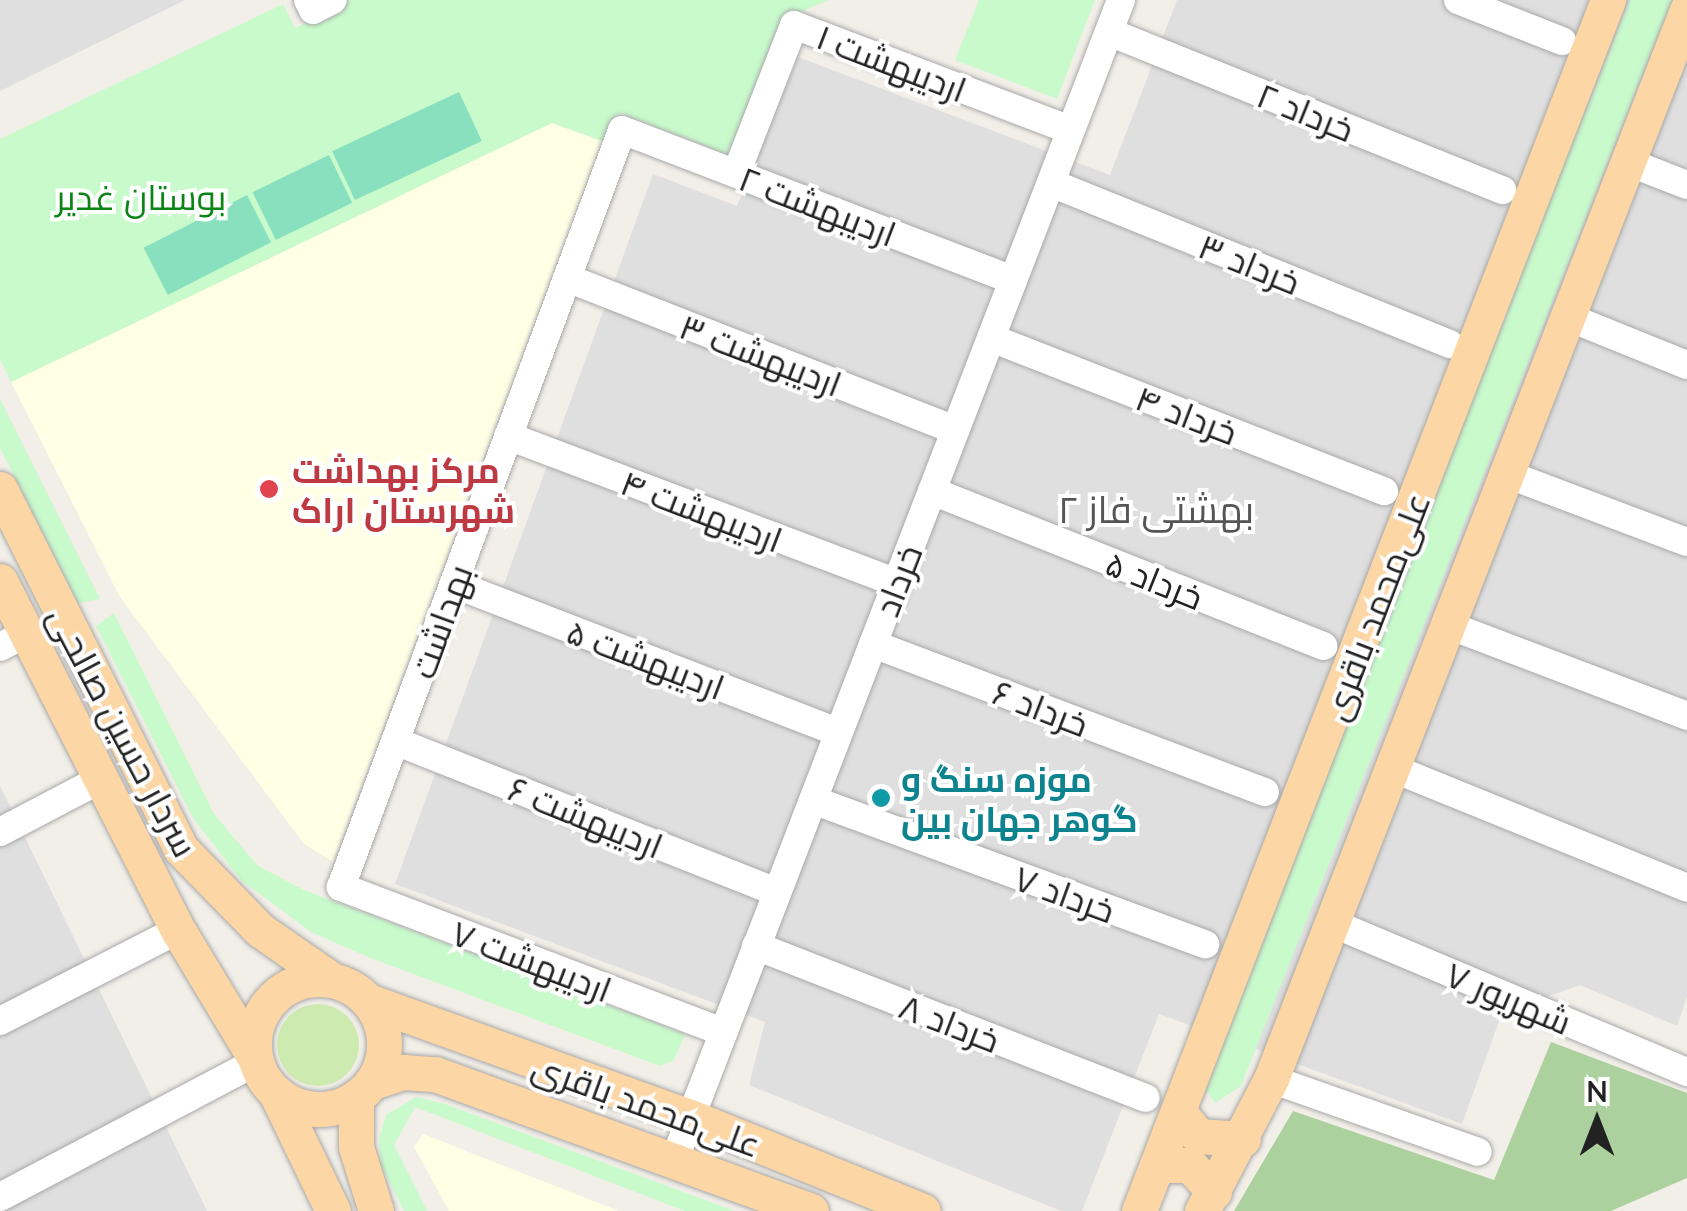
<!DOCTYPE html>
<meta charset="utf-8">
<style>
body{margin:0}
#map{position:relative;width:1687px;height:1211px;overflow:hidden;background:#f2efe9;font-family:Lato,Cairo,sans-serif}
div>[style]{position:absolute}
.residential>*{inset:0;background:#e0dfdf}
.education>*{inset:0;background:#ffffe5}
.grass>*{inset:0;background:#cdebb0}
.round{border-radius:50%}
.forest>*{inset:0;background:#add19e}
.park>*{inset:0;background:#c8facc}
.pitch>*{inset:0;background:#88e0be;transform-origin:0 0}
.roads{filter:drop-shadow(0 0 2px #a9a9a9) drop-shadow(0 0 2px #a9a9a9)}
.minor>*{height:28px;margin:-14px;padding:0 14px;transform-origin:14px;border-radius:14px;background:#fff}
.major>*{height:35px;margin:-17.5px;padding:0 17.5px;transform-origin:17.5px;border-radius:17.5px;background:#fcd6a4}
.major>.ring{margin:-17.5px;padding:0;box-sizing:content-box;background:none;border:35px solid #fcd6a4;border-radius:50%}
.dots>*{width:28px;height:28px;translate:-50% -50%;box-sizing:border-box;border:5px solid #fff;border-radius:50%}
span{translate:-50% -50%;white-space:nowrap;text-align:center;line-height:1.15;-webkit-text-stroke:8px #fff;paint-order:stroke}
.street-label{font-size:35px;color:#222}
.park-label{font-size:35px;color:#0c8416}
.health-label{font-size:35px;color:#be3a42;font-weight:700}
.left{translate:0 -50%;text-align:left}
.culture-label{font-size:35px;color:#0d838f;font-weight:700}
.neighbourhood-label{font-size:38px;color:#555}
.north{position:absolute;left:1547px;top:1071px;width:100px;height:100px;-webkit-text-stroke:8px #fff;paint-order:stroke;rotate:0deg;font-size:28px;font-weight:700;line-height:40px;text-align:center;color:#222}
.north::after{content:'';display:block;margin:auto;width:35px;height:45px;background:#222;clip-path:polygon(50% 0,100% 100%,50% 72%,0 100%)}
</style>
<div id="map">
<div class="residential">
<i style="clip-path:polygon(0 0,185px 0,0 91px)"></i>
<i style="clip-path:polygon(1177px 0,1687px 0,1687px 997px,1677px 1026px,1580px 985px,1502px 1013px,1462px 1124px,1159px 1014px,1082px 1211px,1061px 1211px,749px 1085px,765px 1022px,395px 884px,653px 174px,737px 206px,798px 57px,1110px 175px)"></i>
<i style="clip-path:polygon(0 786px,207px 1211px,0 1211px)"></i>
</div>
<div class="education">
<i style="clip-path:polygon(552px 123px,602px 141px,333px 862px,304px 844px,120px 597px,11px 382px)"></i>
<i style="clip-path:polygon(423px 1134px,619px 1211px,449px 1211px,414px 1147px)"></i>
</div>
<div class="grass">
<i class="round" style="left:277px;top:1004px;width:82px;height:82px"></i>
</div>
<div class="forest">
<i style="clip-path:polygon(1551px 1042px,1687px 1093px,1687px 1178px,1611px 1211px,1234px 1211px,1293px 1111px,1494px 1180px)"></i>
</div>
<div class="park">
<i style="clip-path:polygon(350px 0,828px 0,781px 21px,731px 156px,620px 113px,602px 141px,552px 123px,11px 382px,0 359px,0 139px,283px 4px,295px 28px)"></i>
<i style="clip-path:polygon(979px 0,1095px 0,1057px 99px,955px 60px)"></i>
<i style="clip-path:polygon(1630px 0,1672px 0,1241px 1086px,1215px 1103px,1198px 1079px)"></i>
<i style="clip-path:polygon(0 399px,100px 599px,78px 603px,0 448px)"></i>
<i style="clip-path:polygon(114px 613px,214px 814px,258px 866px,304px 890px,685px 1034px,674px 1060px,660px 1066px,368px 957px,311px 932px,241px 880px,193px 818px,96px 626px)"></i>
<i style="clip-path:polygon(416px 1097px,442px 1103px,735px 1211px,685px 1211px,415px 1107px,394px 1145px,427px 1211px,404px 1211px,381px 1165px,379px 1139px,386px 1115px)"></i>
</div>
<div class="pitch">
<i style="left:459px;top:92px;width:54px;height:140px;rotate:65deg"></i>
<i style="left:329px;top:155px;width:53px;height:85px;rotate:64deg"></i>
<i style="left:247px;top:195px;width:53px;height:116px;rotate:63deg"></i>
</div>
<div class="roads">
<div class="minor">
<i style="left:308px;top:0;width:11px;rotate:63deg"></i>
<i style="left:313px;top:10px;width:22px;rotate:-27deg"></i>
<i style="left:1458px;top:0;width:112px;rotate:21.5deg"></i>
<i style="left:1109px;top:32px;width:424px;rotate:21.9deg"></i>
<i style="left:741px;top:161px;width:146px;rotate:-68.7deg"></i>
<i style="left:794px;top:25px;width:296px;rotate:20.8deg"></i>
<i style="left:1628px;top:162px;width:63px;rotate:21.3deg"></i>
<i style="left:1051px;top:183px;width:430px;rotate:22deg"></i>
<i style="left:567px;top:278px;width:417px;rotate:21.4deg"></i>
<i style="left:1568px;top:317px;width:128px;rotate:22deg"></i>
<i style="left:991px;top:338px;width:422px;rotate:21.3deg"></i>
<i style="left:508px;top:436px;width:415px;rotate:20.7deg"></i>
<i style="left:1507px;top:474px;width:192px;rotate:20.7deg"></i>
<i style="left:932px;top:491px;width:421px;rotate:21.6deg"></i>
<i style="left:454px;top:584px;width:412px;rotate:21.1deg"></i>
<i style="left:1448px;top:625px;width:256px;rotate:20.8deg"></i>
<i style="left:873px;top:644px;width:419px;rotate:20.7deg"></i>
<i style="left:0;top:647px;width:30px;rotate:-28deg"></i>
<i style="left:395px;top:741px;width:411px;rotate:21.6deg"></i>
<i style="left:1392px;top:768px;width:318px;rotate:22.1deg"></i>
<i style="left:813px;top:800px;width:418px;rotate:20.2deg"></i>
<i style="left:0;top:832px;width:114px;rotate:-27.7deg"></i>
<i style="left:1332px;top:923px;width:385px;rotate:22.8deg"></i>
<i style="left:756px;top:946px;width:418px;rotate:21.3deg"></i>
<i style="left:0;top:1021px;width:200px;rotate:-27.1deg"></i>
<i style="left:723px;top:1032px;width:409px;rotate:-159.2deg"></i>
<i style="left:341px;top:887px;width:807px;rotate:-69.63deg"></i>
<i style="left:622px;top:130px;width:419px;rotate:21deg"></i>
<i style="left:1271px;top:1079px;width:219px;rotate:19.4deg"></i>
<i style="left:674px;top:1161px;width:1244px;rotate:-68.94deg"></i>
<i style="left:0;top:1197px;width:289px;rotate:-27.8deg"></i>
</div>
<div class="major">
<i style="left:0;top:489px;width:403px;rotate:63.3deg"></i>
<i style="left:181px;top:849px;width:113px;rotate:45.7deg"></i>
<i style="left:260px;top:930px;width:88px;rotate:34.8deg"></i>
<i style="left:0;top:581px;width:392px;rotate:63deg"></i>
<i style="left:178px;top:930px;width:147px;rotate:58.9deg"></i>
<i class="ring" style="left:254px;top:979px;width:95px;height:95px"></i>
<i style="left:368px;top:1001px;width:342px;rotate:19.8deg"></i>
<i style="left:690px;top:1117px;width:251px;rotate:22deg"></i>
<i style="left:372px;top:1082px;width:33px;rotate:-18deg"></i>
<i style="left:403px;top:1072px;width:32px;rotate:4deg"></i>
<i style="left:435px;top:1074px;width:400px;rotate:20deg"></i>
<i style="left:276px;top:1093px;width:131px;rotate:64.2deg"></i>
<i style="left:356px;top:1097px;width:50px;rotate:90deg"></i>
<i style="left:356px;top:1147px;width:67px;rotate:72.6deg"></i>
<i style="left:1178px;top:1111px;width:32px;rotate:51deg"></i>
<i style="left:1198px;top:1136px;width:45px;rotate:3.8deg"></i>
<i style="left:1157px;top:1165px;width:33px"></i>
<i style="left:1190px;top:1165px;width:36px;rotate:48deg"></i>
<i style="left:1139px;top:1211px;width:1299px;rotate:-68.83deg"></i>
<i style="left:1202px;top:1211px;width:149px;rotate:-62.4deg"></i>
<i style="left:1271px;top:1079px;width:1147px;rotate:-68.74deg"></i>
</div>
</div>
<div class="dots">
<i style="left:269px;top:489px;background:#e0444e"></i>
<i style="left:881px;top:798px;background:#0f9aa8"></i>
</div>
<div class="street-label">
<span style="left:892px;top:62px;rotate:21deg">اردیبهشت ۱</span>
<span style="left:1306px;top:111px;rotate:22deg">خرداد ۲</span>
<span style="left:818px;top:205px;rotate:21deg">اردیبهشت ۲</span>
<span style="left:1250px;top:263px;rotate:22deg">خرداد ۳</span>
<span style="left:761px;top:354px;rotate:21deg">اردیبهشت ۳</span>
<span style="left:1187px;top:414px;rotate:21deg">خرداد ۴</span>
<span style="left:702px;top:510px;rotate:21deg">اردیبهشت ۴</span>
<span style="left:1155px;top:579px;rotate:22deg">خرداد ۵</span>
<span style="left:897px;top:580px;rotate:-69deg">خرداد</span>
<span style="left:1375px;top:606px;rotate:-69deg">علی‌محمد باقری</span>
<span style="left:440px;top:621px;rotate:-70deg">بهداشت</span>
<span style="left:646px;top:658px;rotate:21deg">اردیبهشت ۵</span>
<span style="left:1041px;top:707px;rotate:21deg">خرداد ۶</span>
<span style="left:124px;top:731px;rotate:62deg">سردار حسین صالحی</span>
<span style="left:586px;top:816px;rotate:22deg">اردیبهشت ۶</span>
<span style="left:1065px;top:893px;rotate:20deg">خرداد ۷</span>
<span style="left:532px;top:960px;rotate:21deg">اردیبهشت ۷</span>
<span style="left:1509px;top:997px;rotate:23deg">شهریور ۷</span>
<span style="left:950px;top:1022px;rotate:21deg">خرداد ۸</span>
<span style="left:647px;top:1104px;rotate:20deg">علی‌محمد باقری</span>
</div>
<div class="park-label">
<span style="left:141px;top:196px">بوستان غدیر</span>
</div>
<div class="health-label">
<span class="left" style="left:292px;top:489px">مرکز بهداشت<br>شهرستان اراک</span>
</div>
<div class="culture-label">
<span class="left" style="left:901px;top:798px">موزه سنگ و<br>گوهر جهان بین</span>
</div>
<div class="neighbourhood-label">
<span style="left:1156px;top:509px">بهشتی فاز ۲</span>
</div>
<div class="north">N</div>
</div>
